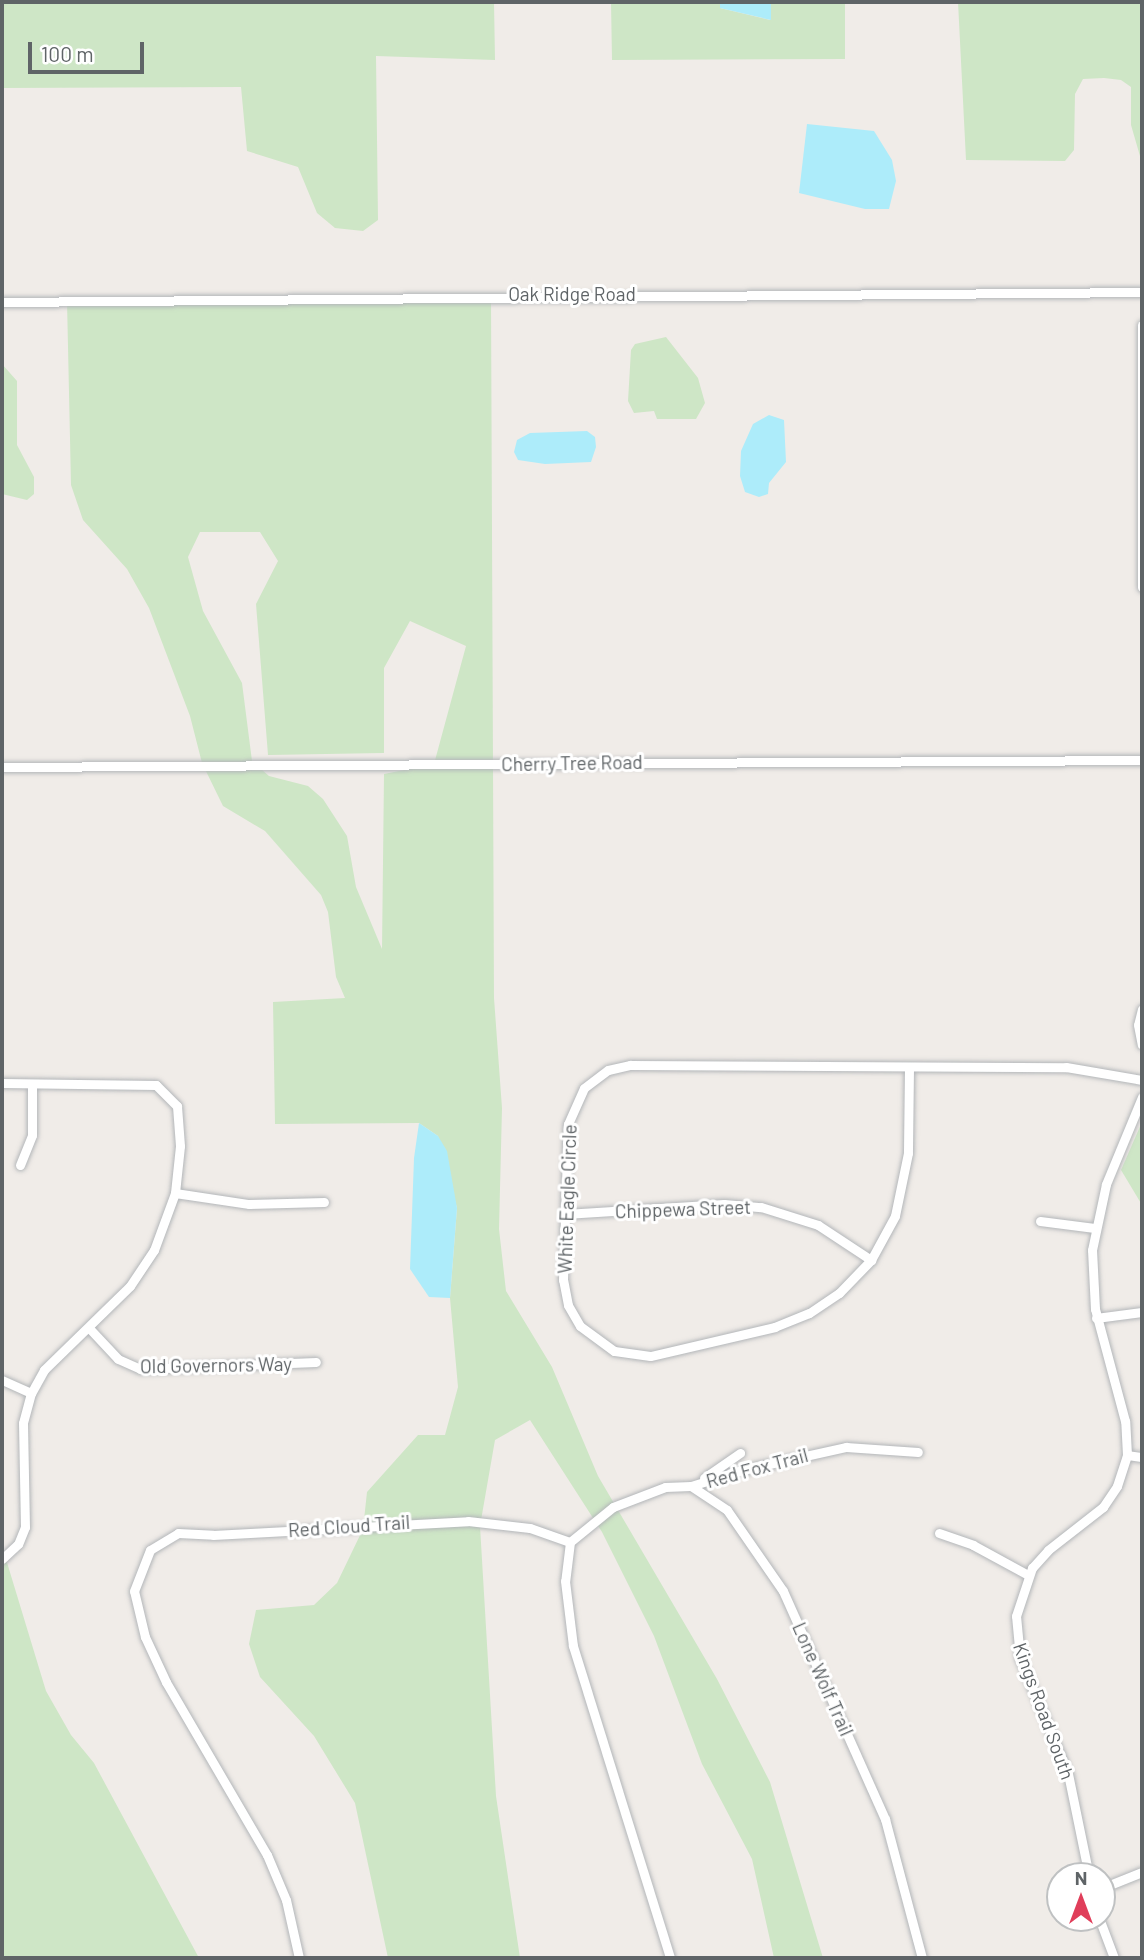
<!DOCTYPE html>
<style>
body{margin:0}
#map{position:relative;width:1144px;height:1960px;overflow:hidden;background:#f0ece8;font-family:Barlow,sans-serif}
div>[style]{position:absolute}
.green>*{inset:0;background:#cee6c6}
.water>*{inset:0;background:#adecfa}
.roads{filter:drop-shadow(0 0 2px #b3b6b9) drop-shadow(0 0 2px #b3b6b9)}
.minor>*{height:9px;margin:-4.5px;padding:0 4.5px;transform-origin:4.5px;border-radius:4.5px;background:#fff}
span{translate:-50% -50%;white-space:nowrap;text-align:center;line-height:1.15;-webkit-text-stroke:6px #fff;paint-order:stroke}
.street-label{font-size:19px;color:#5f6467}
.frame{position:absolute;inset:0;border:4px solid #5f6467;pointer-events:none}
.north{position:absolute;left:1046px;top:1862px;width:70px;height:70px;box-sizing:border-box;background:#fff;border:2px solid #bfc1c2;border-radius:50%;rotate:0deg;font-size:19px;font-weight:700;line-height:28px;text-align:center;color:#5f6467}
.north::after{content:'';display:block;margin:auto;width:24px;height:32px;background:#e03e5a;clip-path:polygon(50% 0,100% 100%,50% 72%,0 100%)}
.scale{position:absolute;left:28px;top:42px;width:116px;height:32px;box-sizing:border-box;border:4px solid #5f6467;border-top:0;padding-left:9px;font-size:21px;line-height:24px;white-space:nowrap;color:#5f6467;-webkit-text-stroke:5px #fff;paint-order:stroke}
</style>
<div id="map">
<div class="green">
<i style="clip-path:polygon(2px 2px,494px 2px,495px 60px,376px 56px,378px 220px,363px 231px,335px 228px,317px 213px,298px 167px,247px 151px,241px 87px,2px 88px)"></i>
<i style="clip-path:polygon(611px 2px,720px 2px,720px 8px,770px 20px,771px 2px,845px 2px,845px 59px,612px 60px)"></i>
<i style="clip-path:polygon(958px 2px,1142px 2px,1142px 163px,1131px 125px,1131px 87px,1121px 80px,1104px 78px,1083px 79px,1075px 94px,1074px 150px,1065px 161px,966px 160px)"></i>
<i style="clip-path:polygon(evenodd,491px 298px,494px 998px,502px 1108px,499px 1229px,506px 1291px,552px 1367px,598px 1476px,717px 1679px,770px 1782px,823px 1958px,774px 1958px,752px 1859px,702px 1764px,654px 1636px,602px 1532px,530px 1420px,495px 1440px,480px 1526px,496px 1796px,520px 1958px,388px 1958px,355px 1803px,314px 1736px,260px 1677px,249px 1644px,256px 1610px,314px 1605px,337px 1583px,363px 1529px,367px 1492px,418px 1435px,445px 1435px,458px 1387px,450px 1298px,457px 1208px,438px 1136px,419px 1123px,275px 1124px,273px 1002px,345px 998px,336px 977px,328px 912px,321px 895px,265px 831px,223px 806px,202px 763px,190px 716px,149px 608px,127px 569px,83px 520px,71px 485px,67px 301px,491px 298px,200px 532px,260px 532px,278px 561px,256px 604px,268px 755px,384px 753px,384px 668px,410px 621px,466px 646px,434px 764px,384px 774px,382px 949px,356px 887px,347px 836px,323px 799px,308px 786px,269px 776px,252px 761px,242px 683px,203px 611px,188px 557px,200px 532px)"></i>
<i style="clip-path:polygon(666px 337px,698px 378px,705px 403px,696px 419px,657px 419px,654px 411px,634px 413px,628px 401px,631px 350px,635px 344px)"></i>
<i style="clip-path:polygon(2px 364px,17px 381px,17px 445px,34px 477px,34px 494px,27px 500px,2px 494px)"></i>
<i style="clip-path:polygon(1142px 1122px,1142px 1205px,1121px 1170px)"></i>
<i style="clip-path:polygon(2px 1546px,46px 1691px,71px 1735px,94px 1763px,199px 1958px,2px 1958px)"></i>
</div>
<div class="water">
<i style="clip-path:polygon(720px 2px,771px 2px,771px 20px,720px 8px)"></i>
<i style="clip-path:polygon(807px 124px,874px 131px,892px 160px,896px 181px,889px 209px,865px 209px,799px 193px)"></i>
<i style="clip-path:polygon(769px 415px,784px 420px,786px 462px,769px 483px,768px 494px,759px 497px,745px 492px,740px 476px,741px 451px,753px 424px)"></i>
<i style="clip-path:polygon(587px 431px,595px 437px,596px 447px,591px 462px,545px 464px,518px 460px,514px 452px,517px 440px,530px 433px)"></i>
<i style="clip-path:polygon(419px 1123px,438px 1136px,447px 1151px,457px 1208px,450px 1298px,429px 1297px,410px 1269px,414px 1158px)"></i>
</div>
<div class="roads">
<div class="minor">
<i style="left:2px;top:302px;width:1140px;rotate:-0.5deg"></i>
<i style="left:1142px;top:325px;width:262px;rotate:90deg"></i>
<i style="left:2px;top:767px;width:1140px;rotate:-0.35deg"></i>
<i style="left:1142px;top:1009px;width:16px;rotate:104deg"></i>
<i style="left:1138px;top:1025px;width:20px;rotate:79deg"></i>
<i style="left:909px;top:1068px;width:85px;rotate:90.7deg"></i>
<i style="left:908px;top:1153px;width:64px;rotate:101.7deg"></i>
<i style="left:895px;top:1216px;width:50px;rotate:118.6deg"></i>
<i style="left:871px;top:1260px;width:46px;rotate:134.1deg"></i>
<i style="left:839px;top:1293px;width:36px;rotate:146deg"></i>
<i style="left:809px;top:1313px;width:37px;rotate:158deg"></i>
<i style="left:775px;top:1327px;width:128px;rotate:166.9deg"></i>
<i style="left:650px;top:1356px;width:36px;rotate:-172deg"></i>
<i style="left:614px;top:1351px;width:42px;rotate:-143.7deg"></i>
<i style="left:580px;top:1326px;width:24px;rotate:-120deg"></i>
<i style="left:568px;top:1305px;width:25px;rotate:-101deg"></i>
<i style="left:563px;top:1280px;width:156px;rotate:-88.2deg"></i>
<i style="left:568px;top:1124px;width:39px;rotate:-66deg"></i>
<i style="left:584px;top:1088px;width:30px;rotate:-37deg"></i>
<i style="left:608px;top:1070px;width:23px;rotate:-13deg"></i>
<i style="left:630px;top:1065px;width:436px;rotate:0.3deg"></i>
<i style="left:1066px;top:1067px;width:77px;rotate:9.7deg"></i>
<i style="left:2px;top:1083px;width:154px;rotate:0.7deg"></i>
<i style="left:156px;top:1085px;width:30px;rotate:45deg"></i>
<i style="left:177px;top:1106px;width:40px;rotate:85.7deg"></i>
<i style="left:180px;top:1146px;width:47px;rotate:96.1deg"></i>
<i style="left:175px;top:1193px;width:61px;rotate:110.2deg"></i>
<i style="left:154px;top:1250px;width:43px;rotate:123.7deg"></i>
<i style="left:130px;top:1286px;width:120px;rotate:135.7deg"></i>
<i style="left:44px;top:1370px;width:26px;rotate:119deg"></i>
<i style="left:31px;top:1393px;width:31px;rotate:105deg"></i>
<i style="left:23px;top:1423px;width:104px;rotate:88.9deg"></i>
<i style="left:25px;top:1527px;width:18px;rotate:112deg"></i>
<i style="left:18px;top:1544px;width:22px;rotate:137deg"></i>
<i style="left:20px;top:1165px;width:32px;rotate:-68deg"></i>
<i style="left:32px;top:1135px;width:51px;rotate:-90deg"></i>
<i style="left:175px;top:1193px;width:75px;rotate:8.5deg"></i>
<i style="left:249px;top:1204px;width:75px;rotate:-1.5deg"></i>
<i style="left:565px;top:1214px;width:159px;rotate:-3.6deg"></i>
<i style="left:724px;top:1204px;width:37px;rotate:5deg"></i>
<i style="left:761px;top:1207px;width:60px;rotate:17.5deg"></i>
<i style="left:818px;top:1225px;width:64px;rotate:33.4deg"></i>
<i style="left:1040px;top:1221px;width:55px;rotate:7.3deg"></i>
<i style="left:1096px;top:1318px;width:46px;rotate:-7.4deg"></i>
<i style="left:89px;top:1328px;width:42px;rotate:46.9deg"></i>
<i style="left:118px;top:1359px;width:24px;rotate:24deg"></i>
<i style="left:140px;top:1369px;width:176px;rotate:-2.3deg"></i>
<i style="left:2px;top:1380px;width:32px;rotate:24deg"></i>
<i style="left:1127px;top:1455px;width:15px;rotate:8deg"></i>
<i style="left:704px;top:1478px;width:44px;rotate:-34.8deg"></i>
<i style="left:691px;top:1486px;width:43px;rotate:33.7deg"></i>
<i style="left:727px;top:1510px;width:98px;rotate:55.3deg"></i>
<i style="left:783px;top:1591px;width:250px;rotate:65.9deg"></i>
<i style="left:885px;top:1819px;width:144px;rotate:75.1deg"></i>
<i style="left:939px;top:1533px;width:36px;rotate:19deg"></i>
<i style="left:973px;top:1545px;width:63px;rotate:28.6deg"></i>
<i style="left:570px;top:1542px;width:39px;rotate:97deg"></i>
<i style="left:565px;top:1581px;width:65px;rotate:83deg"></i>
<i style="left:573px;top:1646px;width:327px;rotate:72.7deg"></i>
<i style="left:570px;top:1542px;width:55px;rotate:-39.1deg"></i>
<i style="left:613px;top:1507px;width:56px;rotate:-21deg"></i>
<i style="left:665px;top:1487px;width:26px;rotate:-2deg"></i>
<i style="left:691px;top:1486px;width:53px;rotate:-17.4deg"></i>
<i style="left:742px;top:1470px;width:107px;rotate:-12.5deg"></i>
<i style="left:846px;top:1447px;width:72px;rotate:4deg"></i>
<i style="left:1089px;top:1876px;width:104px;rotate:-101.6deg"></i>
<i style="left:1068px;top:1774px;width:126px;rotate:-112.5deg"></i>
<i style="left:1020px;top:1658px;width:42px;rotate:-95.4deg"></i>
<i style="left:1016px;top:1616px;width:51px;rotate:-71.6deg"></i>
<i style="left:1032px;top:1568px;width:24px;rotate:-48deg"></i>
<i style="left:1048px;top:1550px;width:70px;rotate:-38deg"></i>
<i style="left:1103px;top:1507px;width:25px;rotate:-56deg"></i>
<i style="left:1117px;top:1486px;width:33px;rotate:-72deg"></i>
<i style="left:1127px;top:1455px;width:34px;rotate:-93deg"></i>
<i style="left:1125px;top:1421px;width:116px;rotate:-105deg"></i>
<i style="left:1095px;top:1309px;width:59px;rotate:-92.9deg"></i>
<i style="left:1092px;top:1250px;width:67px;rotate:-78deg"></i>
<i style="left:1106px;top:1184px;width:94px;rotate:-67.5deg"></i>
<i style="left:1102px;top:1888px;width:43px;rotate:-21.8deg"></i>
<i style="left:1099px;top:1918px;width:43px;rotate:69.4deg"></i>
<i style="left:299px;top:1958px;width:59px;rotate:-102.6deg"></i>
<i style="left:286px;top:1900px;width:49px;rotate:-112.9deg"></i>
<i style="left:267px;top:1855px;width:200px;rotate:-120.3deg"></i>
<i style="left:166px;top:1682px;width:50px;rotate:-115deg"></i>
<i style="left:145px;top:1637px;width:47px;rotate:-103.4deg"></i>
<i style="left:134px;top:1591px;width:44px;rotate:-68.7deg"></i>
<i style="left:150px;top:1550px;width:33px;rotate:-31deg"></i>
<i style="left:178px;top:1533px;width:35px;rotate:3deg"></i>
<i style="left:213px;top:1535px;width:255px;rotate:-3.1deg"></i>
<i style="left:468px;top:1521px;width:62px;rotate:6.4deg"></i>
<i style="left:530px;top:1528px;width:42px;rotate:19.3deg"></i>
</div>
</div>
<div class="street-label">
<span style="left:572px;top:294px">Oak Ridge Road</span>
<span style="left:572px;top:763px;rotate:-1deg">Cherry Tree Road</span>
<span style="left:567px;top:1199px;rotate:-88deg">White Eagle Circle</span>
<span style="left:683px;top:1209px;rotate:-2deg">Chippewa Street</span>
<span style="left:216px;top:1365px;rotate:-1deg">Old Governors Way</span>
<span style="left:757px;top:1468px;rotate:-15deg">Red Fox Trail</span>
<span style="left:349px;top:1526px;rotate:-4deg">Red Cloud Trail</span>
<span style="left:823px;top:1679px;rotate:66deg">Lone Wolf Trail</span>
<span style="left:1044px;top:1711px;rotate:70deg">Kings Road South</span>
</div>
<div class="frame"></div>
<div class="north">N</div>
<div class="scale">100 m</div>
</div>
